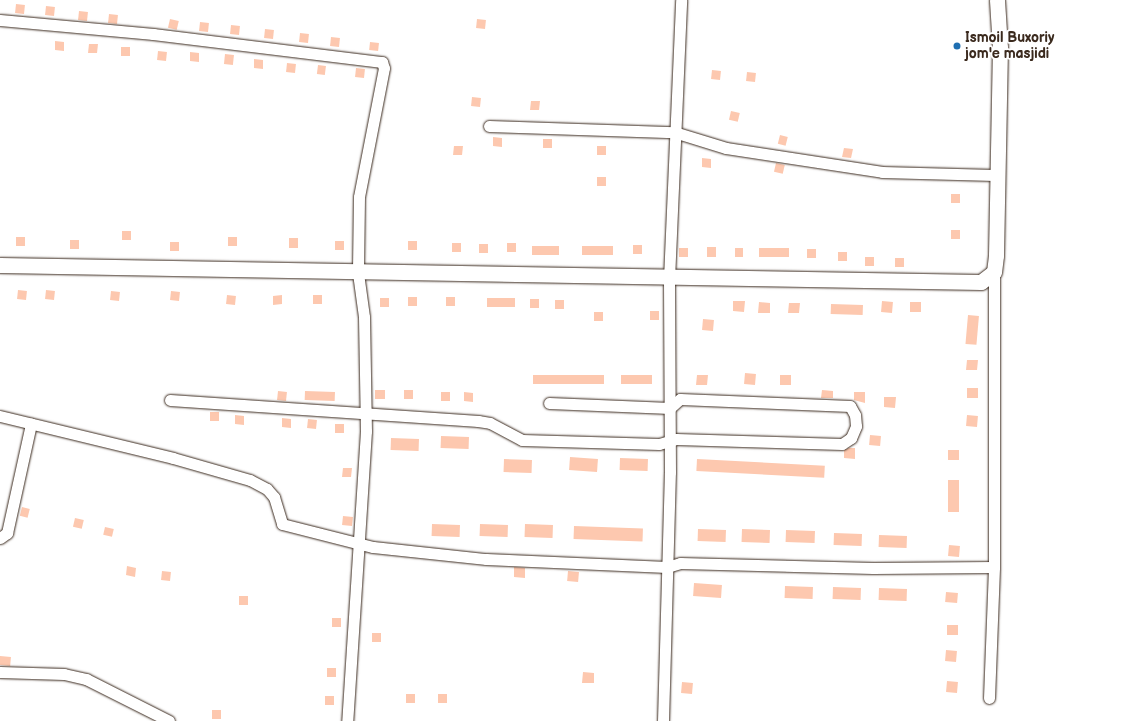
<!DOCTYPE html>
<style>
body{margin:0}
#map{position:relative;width:1125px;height:721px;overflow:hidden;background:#fff;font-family:"Balsamiq Sans",sans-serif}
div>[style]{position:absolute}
.building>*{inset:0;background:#fdc8af;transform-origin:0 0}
.roads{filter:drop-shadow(0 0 1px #3b2a1e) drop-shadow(0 0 1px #3b2a1e)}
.street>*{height:11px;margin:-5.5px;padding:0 5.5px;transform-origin:5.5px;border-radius:5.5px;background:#fff}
.secondary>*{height:15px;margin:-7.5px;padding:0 7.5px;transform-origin:7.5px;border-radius:7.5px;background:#fff}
.dots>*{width:11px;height:11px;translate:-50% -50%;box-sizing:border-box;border:2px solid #fff;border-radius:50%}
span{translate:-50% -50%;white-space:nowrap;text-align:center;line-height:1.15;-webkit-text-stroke:3.5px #fff;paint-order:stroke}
.poi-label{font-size:14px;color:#3b2a1e;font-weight:700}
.left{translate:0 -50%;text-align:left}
</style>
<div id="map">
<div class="building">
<i style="left:16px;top:4px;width:9px;height:9px;rotate:6deg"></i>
<i style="left:46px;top:6px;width:9px;height:9px;rotate:6deg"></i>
<i style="left:79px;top:11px;width:9px;height:9px;rotate:6deg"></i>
<i style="left:109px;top:14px;width:9px;height:9px;rotate:6deg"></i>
<i style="left:170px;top:19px;width:9px;height:9px;rotate:13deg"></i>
<i style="left:477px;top:19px;width:9px;height:9px;rotate:6deg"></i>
<i style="left:200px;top:22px;width:9px;height:9px;rotate:6deg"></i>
<i style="left:231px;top:25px;width:9px;height:9px;rotate:6deg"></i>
<i style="left:265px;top:29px;width:9px;height:9px;rotate:6deg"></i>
<i style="left:300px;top:33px;width:9px;height:9px;rotate:6deg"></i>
<i style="left:331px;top:37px;width:9px;height:9px;rotate:6deg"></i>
<i style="clip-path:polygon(55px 41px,64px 42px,64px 51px,55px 50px)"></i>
<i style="left:370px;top:42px;width:9px;height:8px;rotate:6deg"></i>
<i style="clip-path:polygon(89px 44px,98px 44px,97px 53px,88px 53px)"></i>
<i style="left:121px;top:47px;width:9px;height:9px"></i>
<i style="left:158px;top:51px;width:9px;height:9px;rotate:6deg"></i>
<i style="clip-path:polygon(190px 52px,199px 53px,199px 62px,190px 61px)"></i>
<i style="left:225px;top:54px;width:9px;height:10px;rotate:6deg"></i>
<i style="clip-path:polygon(254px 59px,263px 60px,263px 69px,254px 68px)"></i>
<i style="left:287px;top:63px;width:9px;height:9px;rotate:6deg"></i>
<i style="left:318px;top:65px;width:8px;height:9px;rotate:7deg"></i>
<i style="left:356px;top:68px;width:9px;height:9px;rotate:6deg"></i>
<i style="left:712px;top:70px;width:9px;height:9px;rotate:6deg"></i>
<i style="left:747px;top:72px;width:9px;height:9px;rotate:6deg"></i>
<i style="left:472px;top:97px;width:9px;height:9px;rotate:6deg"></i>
<i style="clip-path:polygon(531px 101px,540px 101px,539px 110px,530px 110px)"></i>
<i style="left:731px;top:111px;width:9px;height:9px;rotate:13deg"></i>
<i style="left:780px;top:135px;width:8px;height:9px;rotate:14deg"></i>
<i style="clip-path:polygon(493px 137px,502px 138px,502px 147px,493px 146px)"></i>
<i style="left:543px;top:139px;width:9px;height:9px"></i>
<i style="clip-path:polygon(454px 146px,463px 146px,462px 155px,453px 155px)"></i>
<i style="left:597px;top:146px;width:9px;height:9px"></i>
<i style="clip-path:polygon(844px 148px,853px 149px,851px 158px,842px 157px)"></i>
<i style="clip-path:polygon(702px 158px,711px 159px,711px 168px,702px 167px)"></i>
<i style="left:776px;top:163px;width:9px;height:9px;rotate:13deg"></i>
<i style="left:597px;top:177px;width:9px;height:9px"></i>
<i style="left:951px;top:194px;width:9px;height:9px"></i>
<i style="left:951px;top:230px;width:9px;height:9px"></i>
<i style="left:122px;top:231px;width:9px;height:9px"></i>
<i style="left:16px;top:237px;width:9px;height:9px"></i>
<i style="left:228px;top:237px;width:9px;height:9px"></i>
<i style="left:289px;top:238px;width:9px;height:10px"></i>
<i style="left:70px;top:240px;width:9px;height:9px"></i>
<i style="left:335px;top:241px;width:9px;height:9px"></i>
<i style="left:408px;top:241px;width:9px;height:9px"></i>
<i style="left:170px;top:242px;width:9px;height:9px"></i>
<i style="left:452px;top:243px;width:9px;height:9px"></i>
<i style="left:507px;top:243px;width:9px;height:9px"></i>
<i style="left:479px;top:244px;width:9px;height:9px"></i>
<i style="left:633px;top:245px;width:9px;height:9px"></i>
<i style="left:532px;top:246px;width:27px;height:9px"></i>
<i style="left:582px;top:246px;width:31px;height:9px"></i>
<i style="left:716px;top:247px;width:10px;height:9px;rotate:90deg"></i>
<i style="left:679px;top:248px;width:9px;height:9px"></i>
<i style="left:735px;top:248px;width:8px;height:9px"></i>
<i style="left:789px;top:248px;width:9px;height:30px;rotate:90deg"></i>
<i style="left:807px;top:249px;width:9px;height:9px"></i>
<i style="left:838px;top:252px;width:9px;height:9px"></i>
<i style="left:865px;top:257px;width:9px;height:9px"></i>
<i style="left:895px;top:258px;width:9px;height:9px"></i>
<i style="left:18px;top:290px;width:9px;height:9px;rotate:6deg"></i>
<i style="left:46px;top:290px;width:9px;height:9px;rotate:6deg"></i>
<i style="left:111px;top:291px;width:9px;height:9px;rotate:6deg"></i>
<i style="left:171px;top:291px;width:9px;height:9px;rotate:6deg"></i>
<i style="left:227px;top:295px;width:9px;height:9px;rotate:6deg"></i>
<i style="clip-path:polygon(282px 295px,282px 304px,273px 305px,273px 296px)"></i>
<i style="left:313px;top:295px;width:9px;height:9px"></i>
<i style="left:408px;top:297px;width:9px;height:9px"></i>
<i style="left:446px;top:297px;width:9px;height:9px"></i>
<i style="left:380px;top:298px;width:9px;height:9px"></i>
<i style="left:487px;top:298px;width:28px;height:9px"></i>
<i style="left:530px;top:299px;width:9px;height:9px"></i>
<i style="left:555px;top:300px;width:9px;height:9px"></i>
<i style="clip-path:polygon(733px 301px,745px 301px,744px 312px,733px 311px)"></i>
<i style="left:882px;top:301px;width:11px;height:11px;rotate:5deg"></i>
<i style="clip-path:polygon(759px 302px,770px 303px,770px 313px,758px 313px)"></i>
<i style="left:910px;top:302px;width:11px;height:10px"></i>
<i style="clip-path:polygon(789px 303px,800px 303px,799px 313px,788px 313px)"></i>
<i style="left:831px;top:304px;width:32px;height:10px;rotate:2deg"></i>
<i style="left:650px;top:311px;width:9px;height:9px"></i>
<i style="left:594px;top:312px;width:9px;height:9px"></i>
<i style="left:968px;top:315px;width:11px;height:29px;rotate:5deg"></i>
<i style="left:703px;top:319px;width:11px;height:11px;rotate:5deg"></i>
<i style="clip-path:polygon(967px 360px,978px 360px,977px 370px,966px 370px)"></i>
<i style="left:745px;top:373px;width:11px;height:11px;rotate:5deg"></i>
<i style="left:604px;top:375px;width:9px;height:71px;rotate:90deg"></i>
<i style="left:652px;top:375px;width:9px;height:31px;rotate:90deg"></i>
<i style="clip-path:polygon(697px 375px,708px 375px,707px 385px,696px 385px)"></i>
<i style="left:780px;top:375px;width:11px;height:10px"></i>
<i style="left:967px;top:388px;width:11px;height:10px"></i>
<i style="left:375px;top:390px;width:10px;height:9px"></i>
<i style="left:404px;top:390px;width:9px;height:9px"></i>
<i style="clip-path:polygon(822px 390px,833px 391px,833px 398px,821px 398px)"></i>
<i style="left:278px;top:391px;width:9px;height:9px;rotate:6deg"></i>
<i style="left:305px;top:391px;width:30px;height:9px;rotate:2deg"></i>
<i style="left:441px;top:392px;width:9px;height:9px"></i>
<i style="clip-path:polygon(464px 392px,473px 393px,473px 402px,464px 401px)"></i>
<i style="clip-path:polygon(854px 392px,865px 392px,865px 403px,854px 400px)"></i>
<i style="clip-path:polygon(884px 397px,896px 397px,895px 408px,884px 407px)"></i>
<i style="left:210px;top:412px;width:9px;height:9px"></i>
<i style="clip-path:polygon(235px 415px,244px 416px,244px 425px,235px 424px)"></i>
<i style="left:967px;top:415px;width:11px;height:11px;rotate:5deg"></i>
<i style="clip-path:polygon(282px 418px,291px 419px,291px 428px,282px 427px)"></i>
<i style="left:308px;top:419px;width:9px;height:9px;rotate:6deg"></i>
<i style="left:335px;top:424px;width:9px;height:9px"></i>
<i style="left:870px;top:435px;width:11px;height:10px;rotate:5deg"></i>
<i style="left:441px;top:436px;width:28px;height:12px;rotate:2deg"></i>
<i style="left:391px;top:438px;width:28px;height:12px;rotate:2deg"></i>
<i style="clip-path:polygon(849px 448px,855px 448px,855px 459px,844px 458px,844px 450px)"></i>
<i style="left:948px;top:450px;width:11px;height:10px"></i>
<i style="left:570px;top:457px;width:28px;height:13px;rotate:4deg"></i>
<i style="left:620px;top:458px;width:28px;height:12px;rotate:2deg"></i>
<i style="left:504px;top:459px;width:28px;height:13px;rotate:2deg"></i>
<i style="left:697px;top:459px;width:128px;height:12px;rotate:3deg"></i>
<i style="clip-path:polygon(343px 468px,352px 468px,351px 477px,342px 477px)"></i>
<i style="left:948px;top:480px;width:11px;height:32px"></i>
<i style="left:22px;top:507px;width:8px;height:9px;rotate:14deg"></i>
<i style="left:343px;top:516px;width:10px;height:9px;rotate:6deg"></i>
<i style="left:75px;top:518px;width:9px;height:9px;rotate:13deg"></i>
<i style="left:432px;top:524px;width:28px;height:12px;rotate:2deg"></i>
<i style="left:480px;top:524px;width:28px;height:12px;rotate:2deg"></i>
<i style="left:525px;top:524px;width:28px;height:13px;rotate:2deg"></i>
<i style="left:574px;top:526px;width:69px;height:13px;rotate:2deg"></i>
<i style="left:105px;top:527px;width:9px;height:8px;rotate:13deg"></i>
<i style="left:698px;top:529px;width:28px;height:12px;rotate:2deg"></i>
<i style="left:742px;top:529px;width:28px;height:13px;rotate:2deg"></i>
<i style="left:786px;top:530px;width:29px;height:12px;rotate:2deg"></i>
<i style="left:834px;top:533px;width:28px;height:12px;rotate:2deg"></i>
<i style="left:879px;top:535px;width:28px;height:12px;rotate:2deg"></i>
<i style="left:949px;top:545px;width:11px;height:11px;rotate:5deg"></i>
<i style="clip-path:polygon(127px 566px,136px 568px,135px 577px,126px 575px)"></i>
<i style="clip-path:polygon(514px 567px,525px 568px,525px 578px,514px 577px)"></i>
<i style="left:162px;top:571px;width:9px;height:9px;rotate:6deg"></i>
<i style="left:568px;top:571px;width:11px;height:10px;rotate:5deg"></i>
<i style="left:694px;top:583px;width:28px;height:13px;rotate:4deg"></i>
<i style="left:785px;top:586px;width:28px;height:12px;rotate:2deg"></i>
<i style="left:833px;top:587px;width:28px;height:12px;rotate:2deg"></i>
<i style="left:879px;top:588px;width:28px;height:12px;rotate:2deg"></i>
<i style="left:946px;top:592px;width:12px;height:10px;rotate:5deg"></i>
<i style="left:239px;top:596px;width:9px;height:9px"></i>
<i style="left:332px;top:618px;width:9px;height:9px"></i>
<i style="left:947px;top:625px;width:11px;height:10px"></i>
<i style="left:372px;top:633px;width:9px;height:9px"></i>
<i style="left:946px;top:650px;width:11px;height:11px;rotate:5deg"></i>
<i style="left:0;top:656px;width:11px;height:9px;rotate:5deg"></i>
<i style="left:327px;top:668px;width:9px;height:9px"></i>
<i style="clip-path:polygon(583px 672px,594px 673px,594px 683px,582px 683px)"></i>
<i style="left:947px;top:681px;width:11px;height:11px;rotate:5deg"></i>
<i style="left:682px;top:682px;width:11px;height:11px;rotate:5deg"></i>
<i style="left:415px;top:694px;width:9px;height:9px;rotate:90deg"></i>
<i style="left:438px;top:694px;width:9px;height:9px"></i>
<i style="left:325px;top:696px;width:9px;height:9px"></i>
<i style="left:212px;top:710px;width:9px;height:9px"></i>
</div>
<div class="roads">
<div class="street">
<i style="left:0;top:20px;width:154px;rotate:5.2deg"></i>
<i style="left:153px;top:34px;width:231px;rotate:7deg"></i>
<i style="left:382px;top:62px;width:6px;rotate:72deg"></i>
<i style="left:384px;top:68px;width:131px;rotate:101deg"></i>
<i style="left:359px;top:197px;width:76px;rotate:90.8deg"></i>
<i style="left:358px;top:273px;width:44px;rotate:82.2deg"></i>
<i style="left:364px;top:317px;width:114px;rotate:89deg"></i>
<i style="left:366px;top:431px;width:291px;rotate:93.7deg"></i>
<i style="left:489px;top:126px;width:185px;rotate:1.9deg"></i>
<i style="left:674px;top:132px;width:54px;rotate:17.1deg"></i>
<i style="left:726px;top:148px;width:158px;rotate:8.7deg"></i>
<i style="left:882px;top:172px;width:116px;rotate:1.5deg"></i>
<i style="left:170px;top:400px;width:309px;rotate:3.9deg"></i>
<i style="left:478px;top:421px;width:12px;rotate:9deg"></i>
<i style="left:490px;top:423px;width:36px;rotate:28deg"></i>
<i style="left:522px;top:440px;width:137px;rotate:1.7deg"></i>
<i style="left:659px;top:444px;width:18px;rotate:-16deg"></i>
<i style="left:676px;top:439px;width:166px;rotate:1.7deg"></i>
<i style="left:842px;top:444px;width:11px;rotate:-34deg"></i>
<i style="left:851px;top:438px;width:13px;rotate:-67deg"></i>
<i style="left:856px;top:426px;width:11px;rotate:-95deg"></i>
<i style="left:855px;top:415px;width:10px;rotate:-119deg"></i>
<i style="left:850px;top:406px;width:170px;rotate:-177.6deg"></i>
<i style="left:680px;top:399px;width:13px;rotate:138deg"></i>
<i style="left:670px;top:408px;width:121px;rotate:-177.6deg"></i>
<i style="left:0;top:416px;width:178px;rotate:13.6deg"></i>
<i style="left:173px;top:458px;width:80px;rotate:15.9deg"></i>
<i style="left:250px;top:480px;width:19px;rotate:28deg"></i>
<i style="left:267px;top:489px;width:11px;rotate:49deg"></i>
<i style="left:274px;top:497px;width:28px;rotate:73deg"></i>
<i style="left:282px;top:524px;width:94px;rotate:14.2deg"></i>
<i style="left:373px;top:547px;width:114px;rotate:6.1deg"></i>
<i style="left:486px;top:559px;width:181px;rotate:2.5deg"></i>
<i style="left:667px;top:567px;width:14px;rotate:-17deg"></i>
<i style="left:680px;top:563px;width:193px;rotate:1.5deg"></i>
<i style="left:873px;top:568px;width:121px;rotate:-0.5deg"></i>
<i style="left:0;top:538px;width:9px;rotate:-36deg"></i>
<i style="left:7px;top:533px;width:112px;rotate:-77.6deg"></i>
<i style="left:0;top:672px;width:64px;rotate:1.8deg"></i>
<i style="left:64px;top:674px;width:23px;rotate:13deg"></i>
<i style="left:86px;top:679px;width:93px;rotate:26.8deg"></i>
<i style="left:989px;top:698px;width:131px;rotate:-87.8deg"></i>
<i style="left:994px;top:567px;width:295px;rotate:-90deg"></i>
<i style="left:663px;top:721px;width:249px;rotate:-88.4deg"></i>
<i style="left:670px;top:472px;width:193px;rotate:-90.3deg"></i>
<i style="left:669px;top:279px;width:279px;rotate:-87.5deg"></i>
</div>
<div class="secondary">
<i style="left:0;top:265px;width:981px;rotate:0.99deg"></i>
<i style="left:981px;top:282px;width:16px;rotate:-38deg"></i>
<i style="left:994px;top:272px;width:17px;rotate:-83deg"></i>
<i style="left:996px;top:255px;width:207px;rotate:-88.9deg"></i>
<i style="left:1000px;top:48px;width:48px;rotate:-93.6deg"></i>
</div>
</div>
<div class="dots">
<i style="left:957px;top:46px;background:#1f6fb2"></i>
</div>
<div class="poi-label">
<span class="left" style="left:965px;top:46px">Ismoil Buxoriy<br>jom'e masjidi</span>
</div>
</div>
